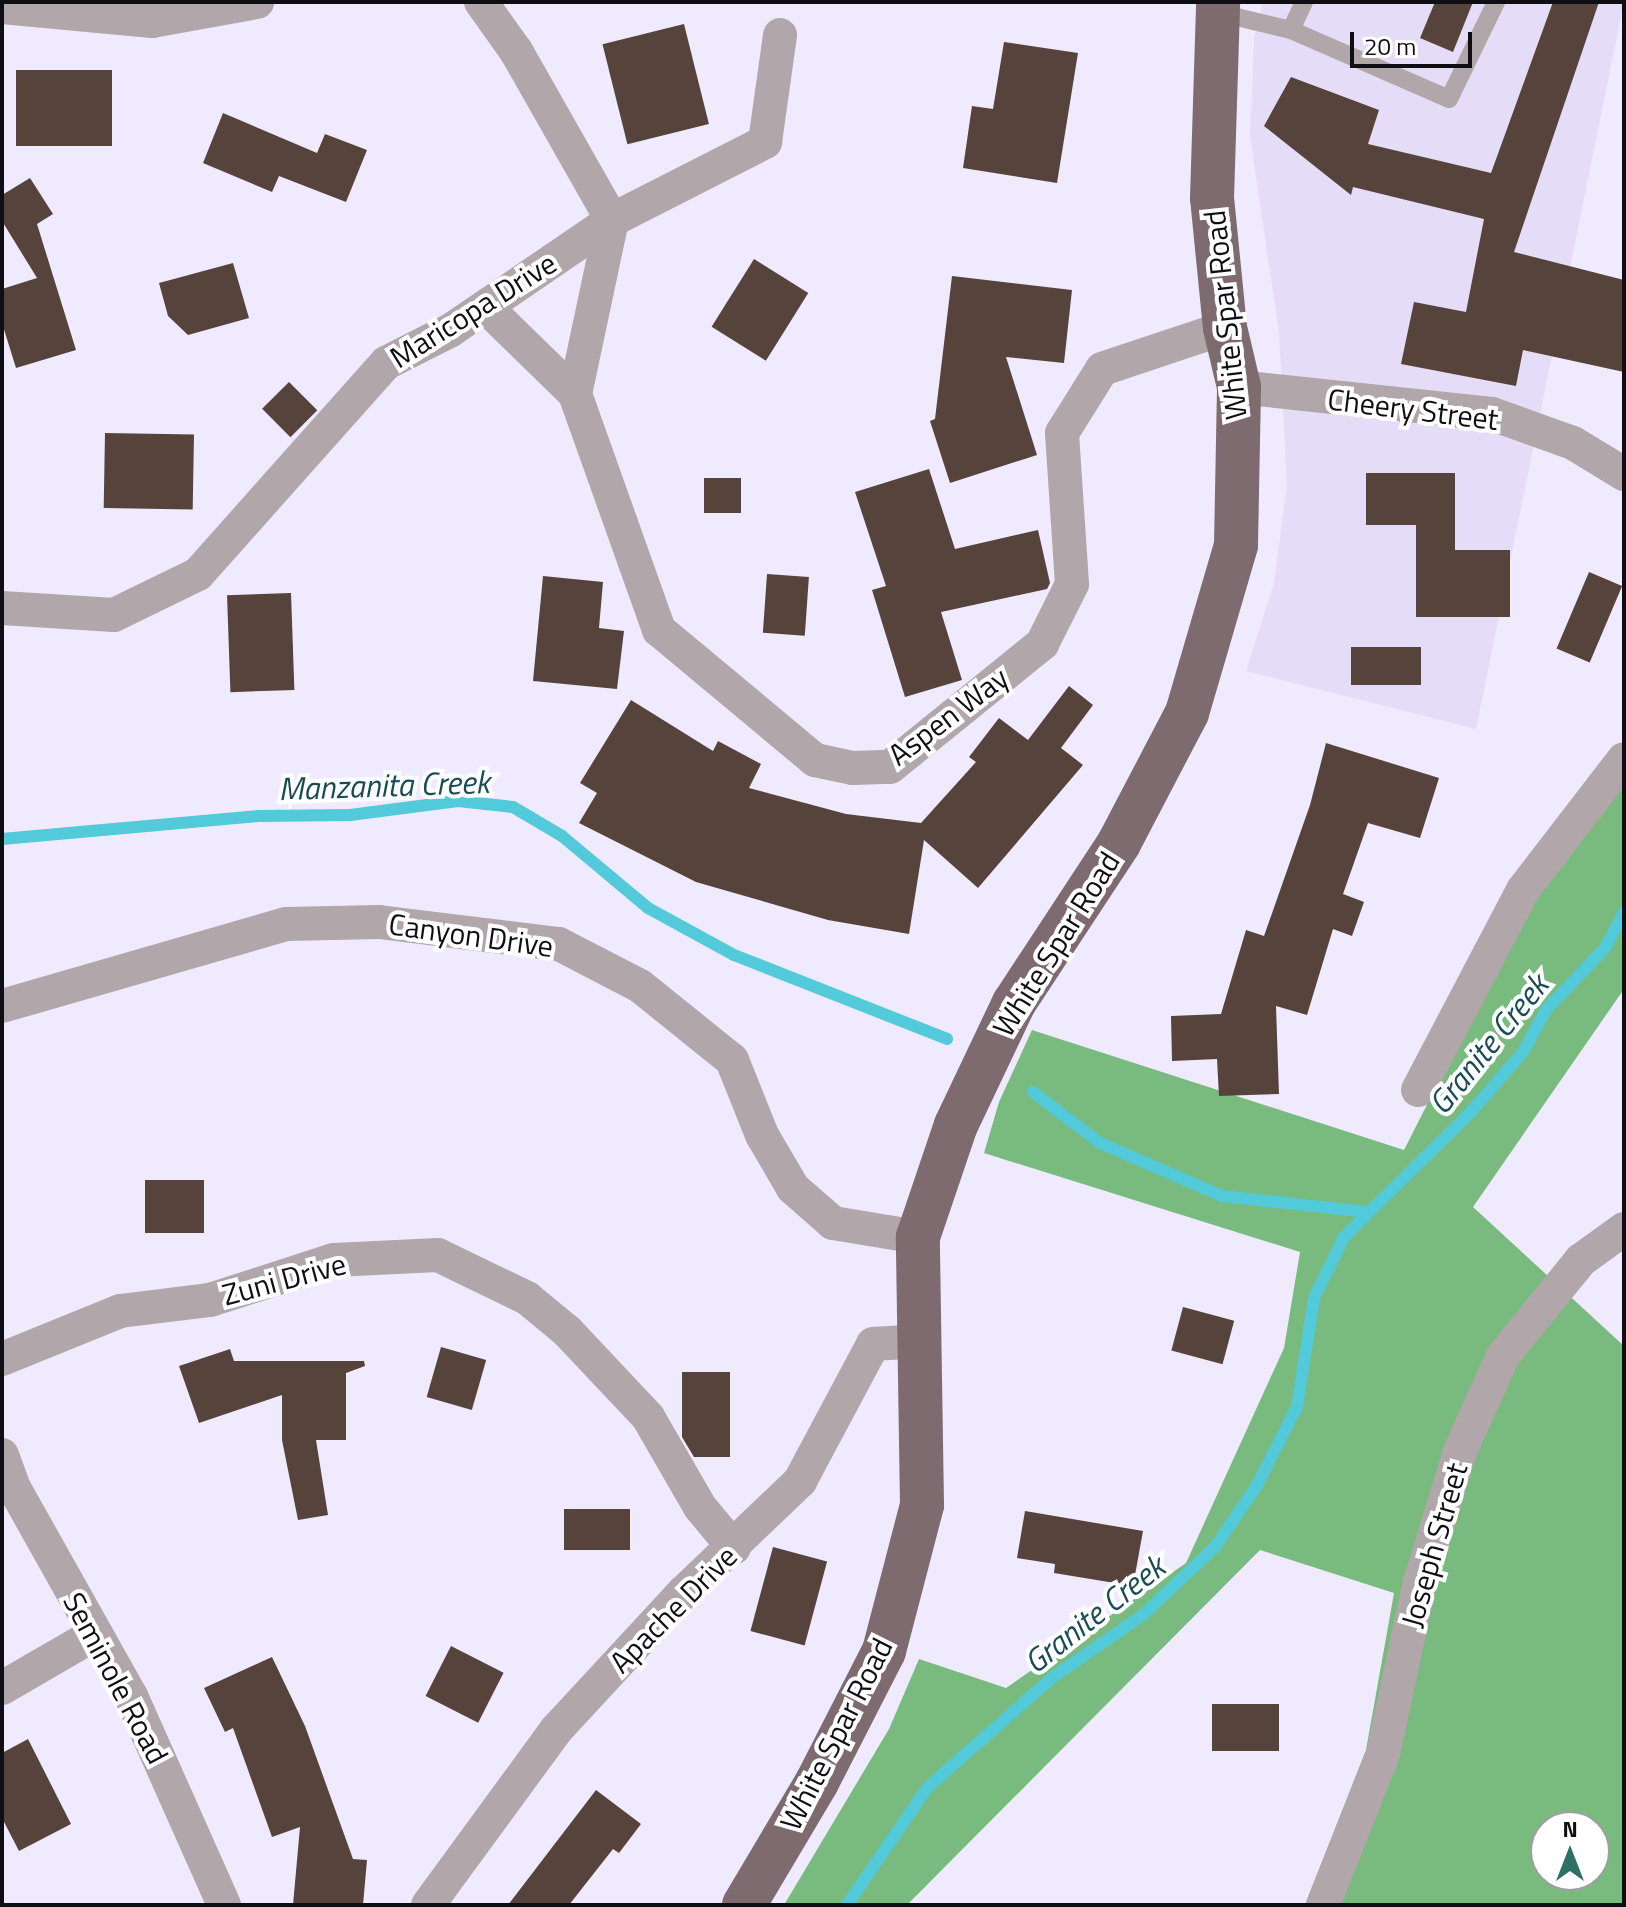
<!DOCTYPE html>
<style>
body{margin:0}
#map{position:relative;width:1626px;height:1907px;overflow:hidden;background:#f0eaff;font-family:"Titillium Web",sans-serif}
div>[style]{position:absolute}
.built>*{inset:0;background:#e5dcf7}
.forest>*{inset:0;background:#79ba7f}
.stream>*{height:12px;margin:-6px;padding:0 6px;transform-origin:6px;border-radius:6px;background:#53cada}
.building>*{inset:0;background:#56433c;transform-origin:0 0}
.lane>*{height:18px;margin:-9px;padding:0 9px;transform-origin:9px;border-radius:9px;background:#b1a6a9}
.street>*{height:34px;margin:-17px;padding:0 17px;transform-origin:17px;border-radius:17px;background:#b1a6a9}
.primary>*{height:44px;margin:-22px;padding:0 22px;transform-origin:22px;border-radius:22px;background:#7d6b70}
span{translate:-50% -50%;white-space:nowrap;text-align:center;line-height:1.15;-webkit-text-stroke:8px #fff;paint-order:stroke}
.street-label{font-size:30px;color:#100e15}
.water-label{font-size:32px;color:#194c53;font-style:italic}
.frame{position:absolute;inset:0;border:4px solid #100e15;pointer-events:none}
.north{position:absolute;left:1530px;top:1811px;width:80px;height:80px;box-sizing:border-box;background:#fff;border:2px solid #9f9fa1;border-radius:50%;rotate:0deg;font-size:22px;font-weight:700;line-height:32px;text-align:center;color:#100e15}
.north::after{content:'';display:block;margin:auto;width:28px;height:36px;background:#2b7165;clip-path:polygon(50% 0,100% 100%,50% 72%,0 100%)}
.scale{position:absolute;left:1350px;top:32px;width:122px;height:36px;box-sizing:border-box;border:4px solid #100e15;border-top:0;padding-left:10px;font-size:24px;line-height:28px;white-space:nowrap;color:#100e15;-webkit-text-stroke:6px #fff;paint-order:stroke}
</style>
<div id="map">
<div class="built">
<i style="clip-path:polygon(1263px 2px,1624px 2px,1476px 729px,1246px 671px,1274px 583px,1287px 484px,1279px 332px,1250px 137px,1254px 39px)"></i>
</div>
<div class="forest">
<i style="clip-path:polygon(evenodd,1624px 783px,1624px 989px,1473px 1207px,1624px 1346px,1624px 1905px,1305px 1905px,1366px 1750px,1394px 1593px,1260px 1550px,907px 1905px,784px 1905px,889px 1729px,919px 1659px,1006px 1688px,1186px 1563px,1284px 1348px,1300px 1252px,984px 1153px,999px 1102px,1032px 1030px,1404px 1150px,1535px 892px,1624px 783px,1546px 1827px,1594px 1827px,1594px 1875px,1546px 1875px,1546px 1827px)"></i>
</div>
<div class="stream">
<i style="left:2px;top:839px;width:258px;rotate:-5.1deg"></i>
<i style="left:259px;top:816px;width:91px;rotate:-0.6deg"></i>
<i style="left:350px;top:815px;width:109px;rotate:-7.4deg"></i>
<i style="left:458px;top:801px;width:55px;rotate:6.2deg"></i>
<i style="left:513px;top:807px;width:57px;rotate:30.6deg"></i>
<i style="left:562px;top:836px;width:112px;rotate:39.9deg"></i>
<i style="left:648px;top:908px;width:98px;rotate:28.7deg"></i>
<i style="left:734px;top:955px;width:229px;rotate:21.5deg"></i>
<i style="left:1033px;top:1092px;width:84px;rotate:37.3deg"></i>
<i style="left:1100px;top:1143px;width:133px;rotate:23.5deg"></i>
<i style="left:1222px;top:1196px;width:146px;rotate:6.3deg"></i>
<i style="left:847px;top:1905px;width:142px;rotate:-55.6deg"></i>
<i style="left:927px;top:1788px;width:168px;rotate:-41.4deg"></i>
<i style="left:1053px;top:1677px;width:109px;rotate:-34.6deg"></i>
<i style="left:1143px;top:1615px;width:99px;rotate:-43.4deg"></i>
<i style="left:1215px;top:1547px;width:73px;rotate:-55.7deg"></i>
<i style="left:1256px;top:1487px;width:90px;rotate:-62.9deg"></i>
<i style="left:1297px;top:1407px;width:110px;rotate:-81.1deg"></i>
<i style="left:1314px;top:1298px;width:68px;rotate:-63.8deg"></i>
<i style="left:1344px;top:1237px;width:175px;rotate:-44.5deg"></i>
<i style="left:1469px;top:1114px;width:82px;rotate:-48.9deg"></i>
<i style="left:1523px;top:1052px;width:48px;rotate:-61.3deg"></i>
<i style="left:1546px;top:1010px;width:86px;rotate:-46.4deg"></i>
<i style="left:1605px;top:948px;width:40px;rotate:-62deg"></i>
</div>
<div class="building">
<i style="clip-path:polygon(1435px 2px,1473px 2px,1453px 52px,1420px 38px)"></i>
<i style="clip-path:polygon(1553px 2px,1599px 2px,1514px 252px,1624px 280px,1624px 372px,1523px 350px,1516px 386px,1401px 364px,1414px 302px,1466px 312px,1484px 219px,1353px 187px,1351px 195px,1264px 126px,1291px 77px,1379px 110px,1368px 144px,1491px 173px)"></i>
<i style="left:684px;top:24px;width:103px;height:84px;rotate:76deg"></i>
<i style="clip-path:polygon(1004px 42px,1078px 53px,1057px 183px,963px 168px,972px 106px,993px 109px)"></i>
<i style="left:16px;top:70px;width:96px;height:76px"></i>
<i style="clip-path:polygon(223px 113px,317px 153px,325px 134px,367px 150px,346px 202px,279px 176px,272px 192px,203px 163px)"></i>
<i style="clip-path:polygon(30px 178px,53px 214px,37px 224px,76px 350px,16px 368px,2px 323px,2px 289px,37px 278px,2px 221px,2px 195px)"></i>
<i style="left:754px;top:259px;width:64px;height:80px;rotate:32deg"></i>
<i style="clip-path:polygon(233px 263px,249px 318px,188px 335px,168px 316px,159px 283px)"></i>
<i style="clip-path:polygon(952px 276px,1072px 290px,1064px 363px,1006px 357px,1037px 455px,950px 483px,930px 421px,935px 419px)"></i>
<i style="left:289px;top:382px;width:40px;height:38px;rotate:45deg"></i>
<i style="left:105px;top:433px;width:89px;height:75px;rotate:1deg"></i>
<i style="clip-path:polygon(929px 469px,955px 549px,1038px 530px,1050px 583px,1047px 589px,941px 612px,962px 680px,905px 697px,872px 590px,886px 586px,855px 492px)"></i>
<i style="clip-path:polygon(1366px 473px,1455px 473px,1455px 550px,1510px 550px,1510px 617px,1416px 617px,1416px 525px,1366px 525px)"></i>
<i style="left:704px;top:478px;width:37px;height:35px"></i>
<i style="left:1589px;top:572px;width:36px;height:83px;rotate:23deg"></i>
<i style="left:767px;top:574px;width:42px;height:59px;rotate:4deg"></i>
<i style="clip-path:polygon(543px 576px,603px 582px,599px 628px,624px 631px,617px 689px,533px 681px)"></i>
<i style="left:291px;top:593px;width:97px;height:64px;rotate:88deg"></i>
<i style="left:1351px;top:647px;width:70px;height:38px"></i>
<i style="clip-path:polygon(1069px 686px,1093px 705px,1061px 748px,1083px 765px,978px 888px,924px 840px,909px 934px,828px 920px,696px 882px,579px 823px,597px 793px,580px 783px,631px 700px,713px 751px,718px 741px,761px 764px,749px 788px,846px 814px,921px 823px,976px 762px,969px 757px,999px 718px,1028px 740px)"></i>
<i style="clip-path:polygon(1326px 743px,1439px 778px,1420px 838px,1368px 823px,1343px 894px,1364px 902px,1352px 936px,1333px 929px,1307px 1015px,1276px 1006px,1279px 1094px,1219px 1096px,1217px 1059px,1172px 1061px,1171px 1016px,1221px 1014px,1246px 930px,1264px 936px,1310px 805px)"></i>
<i style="left:145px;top:1180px;width:59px;height:53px"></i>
<i style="left:1183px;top:1307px;width:53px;height:45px;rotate:15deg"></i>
<i style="left:441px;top:1347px;width:47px;height:52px;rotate:16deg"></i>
<i style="clip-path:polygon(230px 1349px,234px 1361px,364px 1361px,365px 1366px,346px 1373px,346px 1440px,316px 1440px,328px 1515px,298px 1520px,282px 1440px,282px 1395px,199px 1423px,179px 1366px)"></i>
<i style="clip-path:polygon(682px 1372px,730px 1372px,730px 1457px,694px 1457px,682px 1437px)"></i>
<i style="left:564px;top:1509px;width:66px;height:41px"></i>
<i style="clip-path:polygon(1025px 1511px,1143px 1531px,1133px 1586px,1054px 1573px,1055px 1564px,1017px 1558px)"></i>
<i style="left:773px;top:1547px;width:56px;height:87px;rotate:15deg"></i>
<i style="left:451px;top:1646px;width:59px;height:56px;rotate:27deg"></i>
<i style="clip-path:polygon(272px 1657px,305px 1726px,353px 1859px,367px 1860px,363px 1905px,293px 1905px,300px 1827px,272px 1837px,233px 1728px,225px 1732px,204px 1688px)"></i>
<i style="left:1212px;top:1704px;width:67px;height:47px"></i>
<i style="clip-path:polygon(28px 1739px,71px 1824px,19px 1851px,2px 1818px,2px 1753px)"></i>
<i style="clip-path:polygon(596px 1790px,641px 1824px,619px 1853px,613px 1849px,569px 1905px,508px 1905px)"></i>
</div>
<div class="lane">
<i style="left:1304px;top:2px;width:31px;rotate:115deg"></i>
<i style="left:1291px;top:30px;width:172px;rotate:23.6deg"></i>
<i style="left:1449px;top:99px;width:108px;rotate:-64.1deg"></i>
<i style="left:1216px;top:12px;width:77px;rotate:13.5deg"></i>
</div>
<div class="street">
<i style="left:481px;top:2px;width:60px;rotate:54.5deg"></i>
<i style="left:516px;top:51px;width:194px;rotate:60.4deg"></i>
<i style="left:2px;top:7px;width:151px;rotate:5.3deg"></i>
<i style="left:152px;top:21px;width:107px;rotate:-10.3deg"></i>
<i style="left:612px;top:220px;width:178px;rotate:102deg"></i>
<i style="left:575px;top:394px;width:251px;rotate:70.4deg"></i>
<i style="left:659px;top:630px;width:203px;rotate:39.8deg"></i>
<i style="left:815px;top:760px;width:39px;rotate:12deg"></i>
<i style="left:853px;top:768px;width:37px;rotate:-2deg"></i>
<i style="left:890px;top:767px;width:196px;rotate:-39deg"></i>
<i style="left:1042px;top:644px;width:67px;rotate:-63.4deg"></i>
<i style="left:1072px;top:584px;width:151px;rotate:-93.8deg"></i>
<i style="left:1062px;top:433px;width:75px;rotate:-58deg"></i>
<i style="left:1102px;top:369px;width:130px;rotate:-18.4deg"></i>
<i style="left:486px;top:307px;width:124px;rotate:44.3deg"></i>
<i style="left:1239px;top:387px;width:254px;rotate:6.1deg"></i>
<i style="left:1492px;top:414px;width:86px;rotate:19.7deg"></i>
<i style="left:1573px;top:443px;width:60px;rotate:31.3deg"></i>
<i style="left:2px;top:608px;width:112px;rotate:3.6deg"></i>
<i style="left:114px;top:615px;width:93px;rotate:-26deg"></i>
<i style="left:198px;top:574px;width:283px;rotate:-48.3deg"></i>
<i style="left:386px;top:363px;width:73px;rotate:-26.9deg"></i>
<i style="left:451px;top:330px;width:195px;rotate:-34.3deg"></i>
<i style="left:612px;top:220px;width:172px;rotate:-27deg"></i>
<i style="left:765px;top:142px;width:108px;rotate:-82deg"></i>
<i style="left:2px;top:1006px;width:296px;rotate:-16.1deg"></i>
<i style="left:286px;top:924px;width:93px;rotate:-1.2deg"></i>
<i style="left:379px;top:922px;width:181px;rotate:7deg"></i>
<i style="left:559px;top:944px;width:91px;rotate:27.4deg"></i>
<i style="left:640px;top:986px;width:118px;rotate:38.8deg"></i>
<i style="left:732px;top:1060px;width:81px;rotate:68.2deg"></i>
<i style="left:762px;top:1135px;width:61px;rotate:59.7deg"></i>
<i style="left:793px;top:1188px;width:53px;rotate:41.2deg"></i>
<i style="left:833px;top:1223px;width:86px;rotate:9.4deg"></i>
<i style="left:1418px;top:1090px;width:226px;rotate:-62.3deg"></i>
<i style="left:1523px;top:890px;width:165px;rotate:-52.4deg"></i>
<i style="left:2px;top:1359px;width:127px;rotate:-22.1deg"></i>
<i style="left:120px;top:1311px;width:91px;rotate:-7deg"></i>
<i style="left:210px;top:1300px;width:130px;rotate:-17.9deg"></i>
<i style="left:334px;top:1260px;width:104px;rotate:-2.8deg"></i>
<i style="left:438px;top:1255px;width:99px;rotate:25.8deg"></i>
<i style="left:527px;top:1298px;width:52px;rotate:39.5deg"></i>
<i style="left:567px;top:1331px;width:118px;rotate:46.7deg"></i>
<i style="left:648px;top:1417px;width:104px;rotate:60deg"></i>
<i style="left:700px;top:1507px;width:53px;rotate:50.3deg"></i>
<i style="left:2px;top:1455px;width:33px;rotate:70deg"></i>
<i style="left:13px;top:1486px;width:241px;rotate:60.7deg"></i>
<i style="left:131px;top:1696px;width:229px;rotate:66deg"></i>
<i style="left:2px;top:1688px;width:108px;rotate:-30.1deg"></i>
<i style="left:428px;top:1905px;width:217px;rotate:-53.8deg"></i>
<i style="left:556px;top:1730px;width:188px;rotate:-47.2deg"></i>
<i style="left:684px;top:1592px;width:161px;rotate:-43.7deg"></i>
<i style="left:800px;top:1481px;width:155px;rotate:-61.9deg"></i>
<i style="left:873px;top:1344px;width:50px;rotate:-3.4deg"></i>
<i style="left:1323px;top:1905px;width:162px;rotate:-68.3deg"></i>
<i style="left:1383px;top:1754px;width:176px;rotate:-77.9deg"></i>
<i style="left:1420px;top:1582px;width:139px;rotate:-72.9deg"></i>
<i style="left:1461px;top:1449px;width:102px;rotate:-65.7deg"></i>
<i style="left:1503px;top:1356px;width:124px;rotate:-50.9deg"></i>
<i style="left:1581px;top:1260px;width:53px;rotate:-35.8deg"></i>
</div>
<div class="primary">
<i style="left:744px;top:1905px;width:143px;rotate:-59.3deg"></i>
<i style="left:817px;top:1782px;width:147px;rotate:-62.9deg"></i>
<i style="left:884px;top:1651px;width:151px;rotate:-75.4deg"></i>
<i style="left:922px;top:1505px;width:268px;rotate:-90.9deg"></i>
<i style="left:918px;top:1237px;width:118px;rotate:-71.3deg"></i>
<i style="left:956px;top:1125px;width:135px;rotate:-64.6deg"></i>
<i style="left:1014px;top:1003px;width:191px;rotate:-56.7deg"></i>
<i style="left:1119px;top:843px;width:147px;rotate:-62.4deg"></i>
<i style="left:1187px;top:713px;width:175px;rotate:-73.7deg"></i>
<i style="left:1236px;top:545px;width:158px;rotate:-88.9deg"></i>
<i style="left:1239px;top:387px;width:61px;rotate:-103.3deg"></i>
<i style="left:1225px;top:328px;width:131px;rotate:-95.7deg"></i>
<i style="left:1212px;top:198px;width:196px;rotate:-88.2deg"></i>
</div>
<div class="street-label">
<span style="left:473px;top:310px;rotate:-32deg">Maricopa Drive</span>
<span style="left:1225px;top:315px;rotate:-96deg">White Spar Road</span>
<span style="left:1413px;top:409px;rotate:7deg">Cheery Street</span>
<span style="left:948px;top:716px;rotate:-37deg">Aspen Way</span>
<span style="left:471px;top:935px;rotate:8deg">Canyon Drive</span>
<span style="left:1056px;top:944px;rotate:-58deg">White Spar Road</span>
<span style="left:284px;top:1279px;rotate:-15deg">Zuni Drive</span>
<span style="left:1434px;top:1545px;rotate:-74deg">Joseph Street</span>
<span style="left:673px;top:1609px;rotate:-45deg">Apache Drive</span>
<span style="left:116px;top:1678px;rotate:62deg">Seminole Road</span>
<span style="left:836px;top:1734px;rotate:-63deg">White Spar Road</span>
</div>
<div class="water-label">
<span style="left:384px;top:785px;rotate:-2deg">Manzanita Creek</span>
<span style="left:1488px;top:1044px;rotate:-51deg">Granite Creek</span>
<span style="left:1094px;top:1614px;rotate:-38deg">Granite Creek</span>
</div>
<div class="frame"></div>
<div class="north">N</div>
<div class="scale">20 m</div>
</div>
